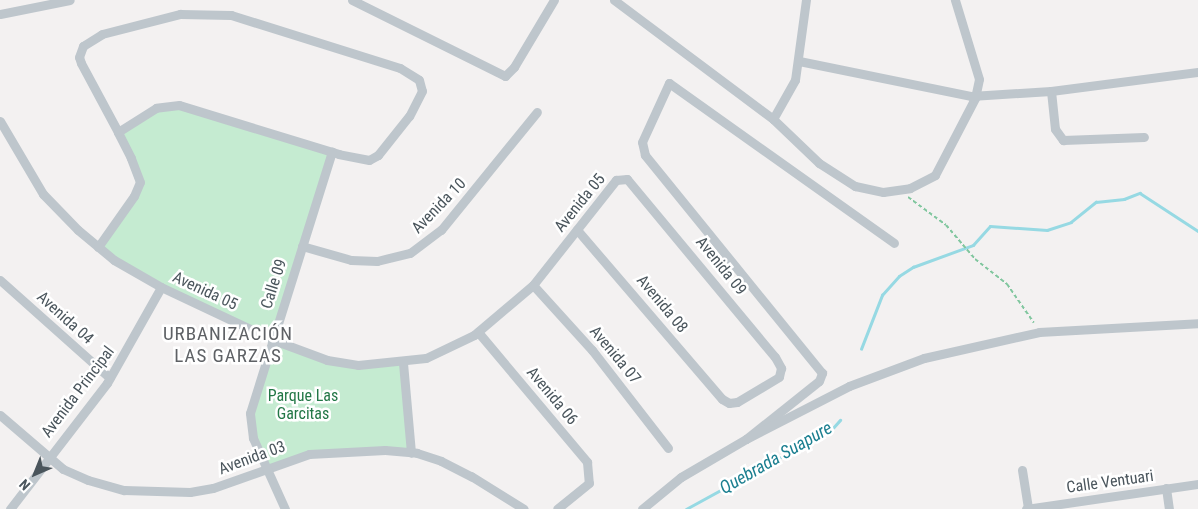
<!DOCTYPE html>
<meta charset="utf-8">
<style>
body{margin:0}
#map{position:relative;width:1198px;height:509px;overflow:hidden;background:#f3f1f1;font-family:"Roboto Condensed",sans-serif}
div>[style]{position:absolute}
.green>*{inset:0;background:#c5ebd1}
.stream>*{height:2.5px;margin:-1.25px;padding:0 1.25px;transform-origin:1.25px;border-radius:1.25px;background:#96d9e3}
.path>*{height:2px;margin-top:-1px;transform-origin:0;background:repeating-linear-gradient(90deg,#80c69e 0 4px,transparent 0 6.5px)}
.minor>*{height:9px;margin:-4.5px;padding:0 4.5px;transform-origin:4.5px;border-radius:4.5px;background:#bec6cc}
span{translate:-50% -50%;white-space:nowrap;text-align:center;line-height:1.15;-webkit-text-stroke:5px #fff;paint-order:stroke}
.street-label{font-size:16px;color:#4a555c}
.park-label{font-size:16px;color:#227746}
.water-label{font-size:18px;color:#1b7f90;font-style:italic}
.quarter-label{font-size:19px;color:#5e6165;letter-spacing:1px}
.north{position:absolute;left:10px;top:449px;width:50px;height:50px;-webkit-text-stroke:4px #fff;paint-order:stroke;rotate:224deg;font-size:14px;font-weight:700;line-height:20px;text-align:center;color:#4a555c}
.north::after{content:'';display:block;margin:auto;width:18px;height:22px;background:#4a555c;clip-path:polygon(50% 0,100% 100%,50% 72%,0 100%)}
</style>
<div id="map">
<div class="green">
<i style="clip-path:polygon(164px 105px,332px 152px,272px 339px,327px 360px,403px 363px,411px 453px,335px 450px,266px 469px,250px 428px,272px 339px,211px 311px,98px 247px,138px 188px,118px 132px)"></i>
</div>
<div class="stream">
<i style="left:861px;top:349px;width:58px;rotate:-68.7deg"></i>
<i style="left:882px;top:295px;width:25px;rotate:-48deg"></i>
<i style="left:899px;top:276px;width:17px;rotate:-33deg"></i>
<i style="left:913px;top:267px;width:64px;rotate:-20.1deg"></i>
<i style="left:973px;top:245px;width:25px;rotate:-48deg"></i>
<i style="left:990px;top:226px;width:57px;rotate:4deg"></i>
<i style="left:1047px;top:230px;width:25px;rotate:-18deg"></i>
<i style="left:1071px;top:222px;width:32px;rotate:-39deg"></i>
<i style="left:1096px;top:202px;width:28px;rotate:-6deg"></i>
<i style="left:1124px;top:199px;width:17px;rotate:-21deg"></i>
<i style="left:1140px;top:193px;width:69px;rotate:33.2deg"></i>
<i style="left:686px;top:509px;width:166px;rotate:-28.7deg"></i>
<i style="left:832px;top:429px;width:12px;rotate:-48deg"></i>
</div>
<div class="path">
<i style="left:908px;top:197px;width:47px;rotate:36.4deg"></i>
<i style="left:946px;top:225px;width:45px;rotate:49.5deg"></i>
<i style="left:975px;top:259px;width:41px;rotate:38deg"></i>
<i style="left:1007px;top:284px;width:47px;rotate:55.3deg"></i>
</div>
<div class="minor">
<i style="left:352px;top:0;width:171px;rotate:26.4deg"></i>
<i style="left:505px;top:76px;width:13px;rotate:-45deg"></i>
<i style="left:514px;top:67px;width:78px;rotate:-59.2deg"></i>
<i style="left:614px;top:0;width:199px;rotate:36.8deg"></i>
<i style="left:773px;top:119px;width:64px;rotate:43.7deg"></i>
<i style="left:819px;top:163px;width:43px;rotate:32.6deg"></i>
<i style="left:855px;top:186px;width:29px;rotate:12deg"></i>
<i style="left:883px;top:192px;width:27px;rotate:-8deg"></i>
<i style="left:910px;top:188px;width:28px;rotate:-27deg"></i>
<i style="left:935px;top:175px;width:87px;rotate:-62.5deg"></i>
<i style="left:975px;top:98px;width:19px;rotate:-78deg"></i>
<i style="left:979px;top:79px;width:83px;rotate:-106.9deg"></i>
<i style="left:0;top:14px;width:71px;rotate:-11.3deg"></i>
<i style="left:799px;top:61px;width:176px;rotate:11.5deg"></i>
<i style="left:971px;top:96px;width:80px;rotate:-3.6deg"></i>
<i style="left:1051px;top:91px;width:148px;rotate:-7.4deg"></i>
<i style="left:1051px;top:91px;width:38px;rotate:84deg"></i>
<i style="left:1055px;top:129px;width:14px;rotate:54deg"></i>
<i style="left:1063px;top:140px;width:81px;rotate:-2.1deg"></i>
<i style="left:773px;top:119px;width:45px;rotate:-60.6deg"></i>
<i style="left:795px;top:80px;width:81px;rotate:-82.2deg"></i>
<i style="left:0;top:121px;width:85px;rotate:59.5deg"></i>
<i style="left:43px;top:194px;width:50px;rotate:45.8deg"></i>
<i style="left:78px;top:230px;width:47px;rotate:39.8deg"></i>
<i style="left:114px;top:260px;width:54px;rotate:29.9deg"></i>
<i style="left:161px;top:287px;width:127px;rotate:25.2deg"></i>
<i style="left:276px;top:341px;width:54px;rotate:20.4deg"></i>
<i style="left:327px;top:360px;width:31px;rotate:9deg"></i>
<i style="left:358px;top:365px;width:68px;rotate:-5.9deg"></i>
<i style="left:426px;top:358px;width:53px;rotate:-25.6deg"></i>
<i style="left:474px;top:335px;width:77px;rotate:-40.3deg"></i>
<i style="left:533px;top:285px;width:134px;rotate:-51.7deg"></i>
<i style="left:616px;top:180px;width:11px;rotate:-5deg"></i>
<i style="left:627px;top:179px;width:231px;rotate:50.3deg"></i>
<i style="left:775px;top:357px;width:13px;rotate:61deg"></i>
<i style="left:781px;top:368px;width:9px;rotate:103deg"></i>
<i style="left:779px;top:377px;width:49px;rotate:149.2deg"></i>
<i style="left:737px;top:402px;width:8px;rotate:173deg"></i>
<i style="left:729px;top:403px;width:8px;rotate:-150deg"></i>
<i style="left:722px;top:399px;width:223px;rotate:-130.6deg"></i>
<i style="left:302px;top:246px;width:51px;rotate:15.9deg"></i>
<i style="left:351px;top:260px;width:26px;rotate:2deg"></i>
<i style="left:377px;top:261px;width:34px;rotate:-14deg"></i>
<i style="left:410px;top:253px;width:39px;rotate:-37deg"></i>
<i style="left:441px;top:230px;width:152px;rotate:-50.9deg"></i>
<i style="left:98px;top:247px;width:62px;rotate:-54.8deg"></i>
<i style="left:134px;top:196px;width:15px;rotate:-67deg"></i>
<i style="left:140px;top:182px;width:26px;rotate:-111deg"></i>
<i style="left:131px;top:158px;width:29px;rotate:-117deg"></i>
<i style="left:118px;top:132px;width:78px;rotate:-118.2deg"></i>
<i style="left:81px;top:63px;width:6px;rotate:-108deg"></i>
<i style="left:79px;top:57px;width:12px;rotate:-70deg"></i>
<i style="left:83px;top:46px;width:22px;rotate:-32deg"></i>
<i style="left:102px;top:34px;width:81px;rotate:-14.4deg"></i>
<i style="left:180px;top:14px;width:51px;rotate:1.1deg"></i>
<i style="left:231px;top:15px;width:177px;rotate:17.4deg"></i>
<i style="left:400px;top:68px;width:22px;rotate:32deg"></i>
<i style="left:419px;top:80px;width:11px;rotate:75deg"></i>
<i style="left:422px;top:91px;width:28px;rotate:117deg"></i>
<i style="left:409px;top:116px;width:50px;rotate:128.5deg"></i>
<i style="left:378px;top:155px;width:10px;rotate:151deg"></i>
<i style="left:369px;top:160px;width:31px;rotate:-169deg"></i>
<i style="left:339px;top:154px;width:167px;rotate:-163deg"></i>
<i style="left:179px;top:105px;width:23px;rotate:173deg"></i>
<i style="left:156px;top:108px;width:45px;rotate:147.7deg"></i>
<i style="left:0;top:280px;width:147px;rotate:41.7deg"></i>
<i style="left:533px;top:285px;width:88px;rotate:47.8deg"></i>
<i style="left:592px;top:350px;width:124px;rotate:52.2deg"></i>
<i style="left:478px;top:332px;width:170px;rotate:50deg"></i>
<i style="left:587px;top:462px;width:21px;rotate:85deg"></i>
<i style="left:589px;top:483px;width:41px;rotate:140.9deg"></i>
<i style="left:403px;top:363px;width:90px;rotate:84.9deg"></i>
<i style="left:0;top:415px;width:83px;rotate:40.6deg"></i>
<i style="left:63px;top:469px;width:27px;rotate:24deg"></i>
<i style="left:88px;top:480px;width:37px;rotate:16deg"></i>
<i style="left:124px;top:490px;width:66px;rotate:1.7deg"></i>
<i style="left:190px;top:492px;width:23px;rotate:-10deg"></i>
<i style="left:213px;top:488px;width:102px;rotate:-19.5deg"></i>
<i style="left:309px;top:454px;width:76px;rotate:-3deg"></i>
<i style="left:385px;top:450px;width:32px;rotate:5deg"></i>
<i style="left:417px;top:453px;width:25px;rotate:18deg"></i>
<i style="left:441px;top:461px;width:34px;rotate:27deg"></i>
<i style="left:471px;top:476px;width:62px;rotate:31.9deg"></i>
<i style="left:746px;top:439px;width:93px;rotate:-38.5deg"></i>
<i style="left:819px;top:381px;width:9px;rotate:-69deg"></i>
<i style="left:822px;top:373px;width:281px;rotate:-129.1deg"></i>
<i style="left:645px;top:155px;width:13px;rotate:-103deg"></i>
<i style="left:642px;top:142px;width:65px;rotate:-65.4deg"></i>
<i style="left:669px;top:83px;width:276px;rotate:35.4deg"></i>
<i style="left:1022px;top:470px;width:39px;rotate:81deg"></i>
<i style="left:1166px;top:488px;width:21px;rotate:82deg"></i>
<i style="left:10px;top:509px;width:159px;rotate:-52.4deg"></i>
<i style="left:107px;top:383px;width:110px;rotate:-60.6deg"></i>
<i style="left:285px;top:509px;width:78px;rotate:-114.3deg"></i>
<i style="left:253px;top:438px;width:25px;rotate:-97deg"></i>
<i style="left:250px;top:413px;width:274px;rotate:-72.6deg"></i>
<i style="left:642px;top:509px;width:50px;rotate:-39.4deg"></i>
<i style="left:681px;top:477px;width:75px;rotate:-30.3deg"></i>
<i style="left:746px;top:439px;width:116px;rotate:-27.2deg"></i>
<i style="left:849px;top:386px;width:80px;rotate:-20.5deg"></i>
<i style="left:924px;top:358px;width:118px;rotate:-12.7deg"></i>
<i style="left:1039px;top:332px;width:159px;rotate:-3.2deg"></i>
<i style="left:1026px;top:509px;width:174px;rotate:-8.3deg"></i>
</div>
<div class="street-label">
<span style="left:580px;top:203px;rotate:-51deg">Avenida 05</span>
<span style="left:439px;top:206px;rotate:-46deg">Avenida 10</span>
<span style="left:721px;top:266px;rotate:51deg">Avenida 09</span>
<span style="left:274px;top:284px;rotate:-72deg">Calle 09</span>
<span style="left:205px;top:291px;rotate:25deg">Avenida 05</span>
<span style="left:662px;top:304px;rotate:50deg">Avenida 08</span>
<span style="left:65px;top:318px;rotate:42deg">Avenida 04</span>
<span style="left:615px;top:355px;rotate:50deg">Avenida 07</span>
<span style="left:78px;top:392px;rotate:-53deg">Avenida Principal</span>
<span style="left:552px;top:396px;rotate:50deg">Avenida 06</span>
<span style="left:252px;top:458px;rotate:-20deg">Avenida 03</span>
<span style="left:1110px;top:482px;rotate:-8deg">Calle Ventuari</span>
</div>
<div class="park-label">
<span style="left:303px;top:405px">Parque Las<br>Garcitas</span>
</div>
<div class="water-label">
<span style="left:776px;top:458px;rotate:-30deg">Quebrada Suapure</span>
</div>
<div class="quarter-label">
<span style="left:228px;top:345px">URBANIZACIÓN<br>LAS GARZAS</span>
</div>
<div class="north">N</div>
</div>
